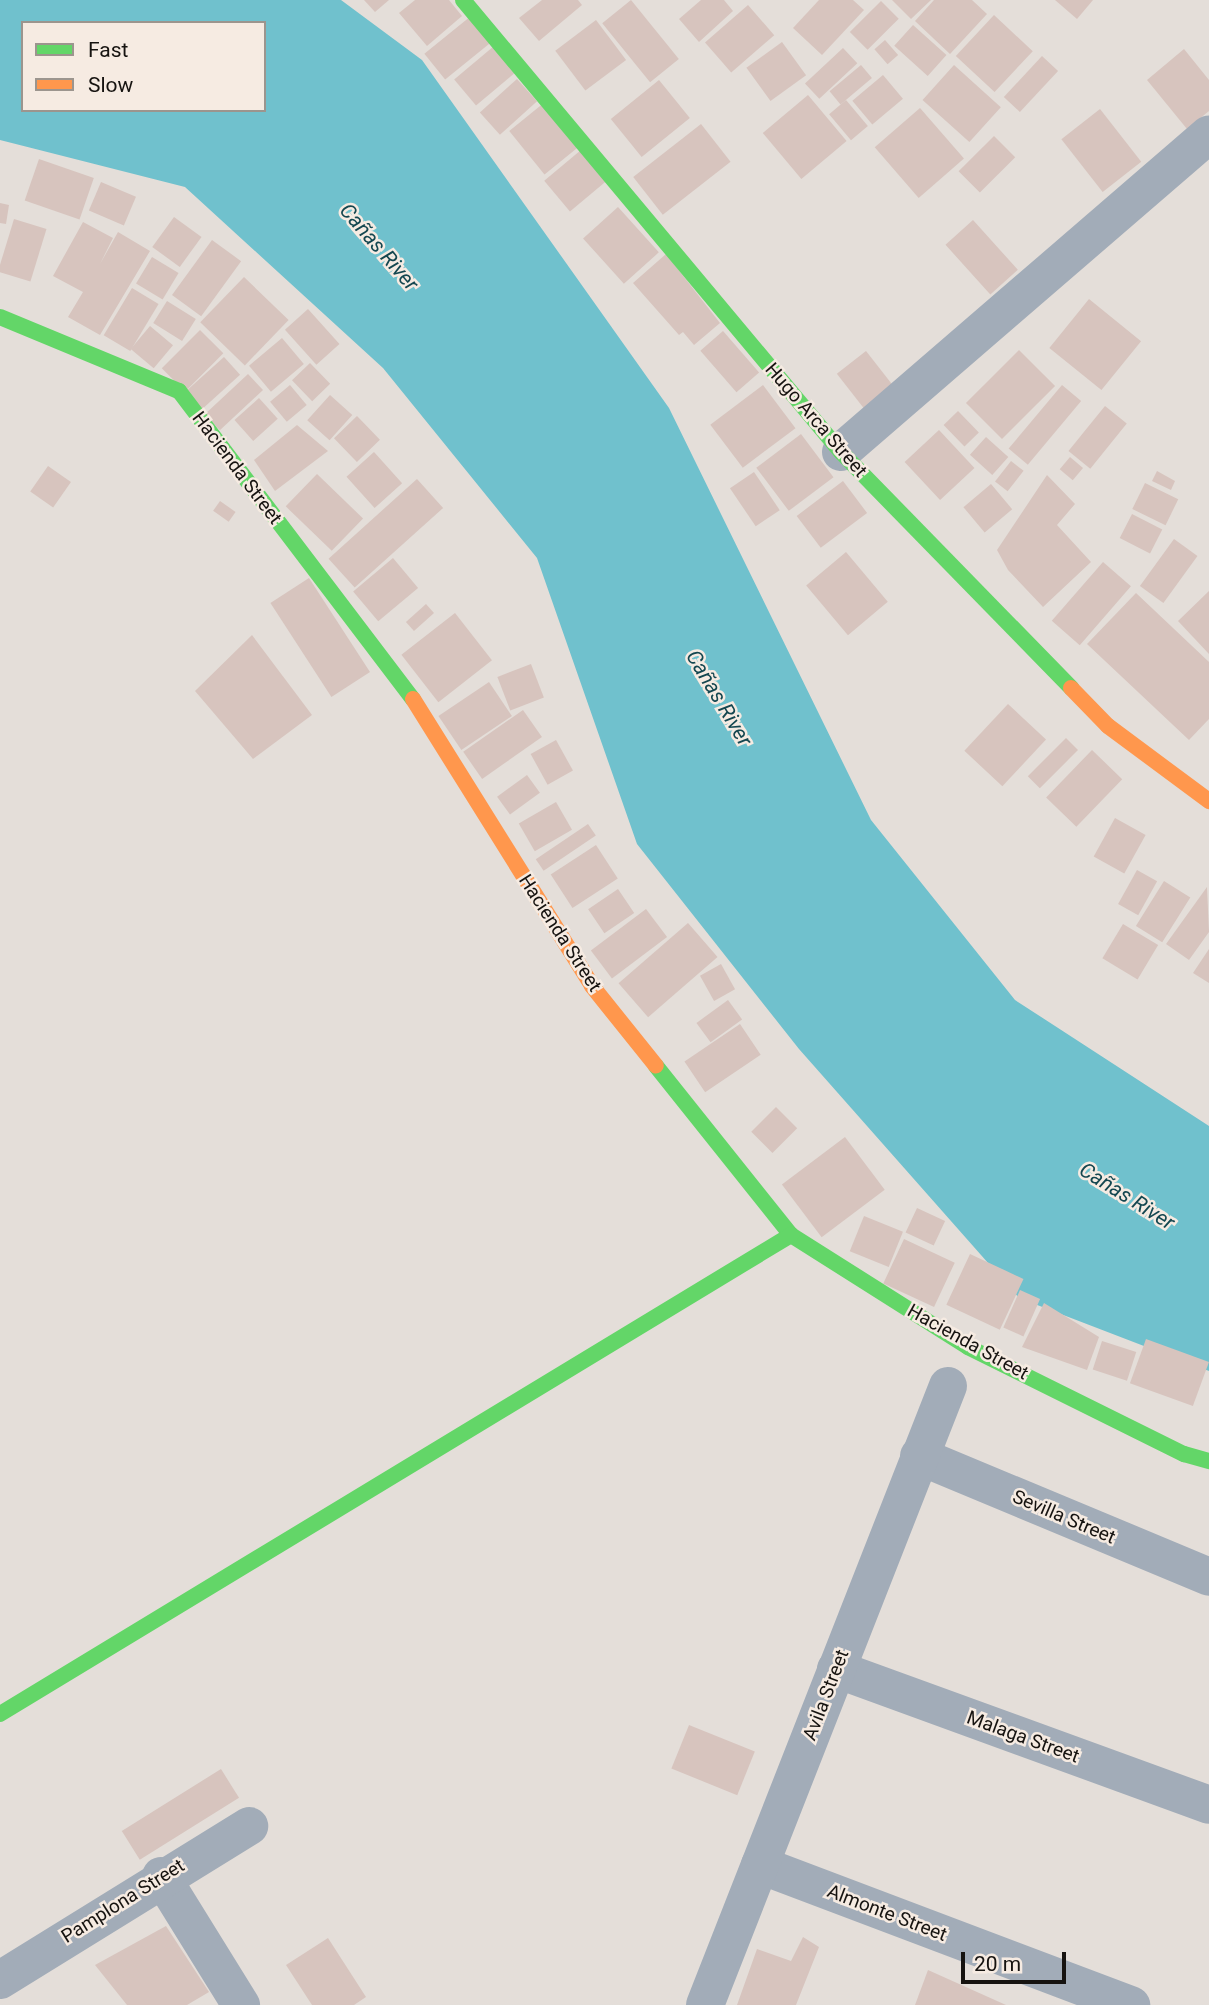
<!DOCTYPE html>
<meta charset="utf-8">
<style>
body{margin:0}
#map{position:relative;width:1209px;height:2005px;overflow:hidden;background:#e4ded9;font-family:Roboto,sans-serif}
div>[style]{position:absolute}
.water>*{inset:0;background:#70c1cd}
.building>*{inset:0;background:#d7c4be;transform-origin:0 0}
.street>*{height:38px;margin:-19px;padding:0 19px;transform-origin:19px;border-radius:19px;background:#a2acb8}
.fast>*{height:16px;margin:-8px;padding:0 8px;transform-origin:8px;border-radius:8px;background:#63d668}
.slow>*{height:16px;margin:-8px;padding:0 8px;transform-origin:8px;border-radius:8px;background:#ff974d}
span{translate:-50% -50%;white-space:nowrap;text-align:center;line-height:1.15;-webkit-text-stroke:5px #f6ebe2;paint-order:stroke}
.street-label{font-size:19px;color:#161310}
.water-label{font-size:21px;color:#144750;font-style:italic}
.legend{position:absolute;left:21px;top:21px;width:245px;height:91px;box-sizing:border-box;background:#f6ebe2;border:2px solid #9c958e;margin:0;padding:9px 12px;list-style:none;font-size:21px;color:#161310}
.legend li{display:flex;align-items:center;gap:14px;height:35px}
.legend b{width:35px;border:2px solid #9c958e}
.scale{position:absolute;left:961px;top:1952px;width:105px;height:32px;box-sizing:border-box;border:4px solid #161310;border-top:0;padding-left:9px;font-size:21px;line-height:24px;white-space:nowrap;color:#161310;-webkit-text-stroke:5px #f6ebe2;paint-order:stroke}
</style>
<div id="map">
<div class="water">
<i style="clip-path:polygon(evenodd,0 0,341px 0,422px 60px,669px 408px,871px 820px,1015px 1000px,1209px 1126px,1209px 1371px,1019px 1298px,799px 1049px,637px 844px,537px 558px,383px 368px,185px 187px,0 140px,0 0,23px 23px,264px 23px,264px 110px,23px 110px,23px 23px)"></i>
</div>
<div class="building">
<i style="clip-path:polygon(364px 0,389px 0,375px 12px)"></i>
<i style="clip-path:polygon(415px 0,449px 0,462px 16px,427px 46px,399px 13px)"></i>
<i style="clip-path:polygon(542px 0,578px 0,582px 5px,539px 41px,519px 18px)"></i>
<i style="left:631px;top:0;width:76px;height:37px;rotate:51deg"></i>
<i style="clip-path:polygon(701px 0,724px 0,733px 11px,699px 42px,679px 19px)"></i>
<i style="clip-path:polygon(819px 0,853px 0,864px 10px,822px 55px,793px 28px)"></i>
<i style="clip-path:polygon(892px 0,931px 0,911px 19px)"></i>
<i style="clip-path:polygon(934px 0,972px 0,987px 14px,950px 54px,915px 21px)"></i>
<i style="clip-path:polygon(1055px 0,1093px 0,1077px 19px)"></i>
<i style="left:881px;top:1px;width:25px;height:44px;rotate:45deg"></i>
<i style="left:748px;top:5px;width:40px;height:57px;rotate:49deg"></i>
<i style="left:994px;top:15px;width:53px;height:56px;rotate:43deg"></i>
<i style="left:471px;top:16px;width:33px;height:60px;rotate:51deg"></i>
<i style="left:596px;top:20px;width:50px;height:51px;rotate:53deg"></i>
<i style="left:913px;top:25px;width:45px;height:28px;rotate:42deg"></i>
<i style="left:885px;top:40px;width:20px;height:14px;rotate:49deg"></i>
<i style="left:782px;top:42px;width:41px;height:44px;rotate:54deg"></i>
<i style="left:494px;top:46px;width:34px;height:52px;rotate:50deg"></i>
<i style="left:843px;top:48px;width:21px;height:52px;rotate:47deg"></i>
<i style="clip-path:polygon(1184px 49px,1209px 80px,1209px 111px,1187px 129px,1147px 80px)"></i>
<i style="left:1042px;top:56px;width:22px;height:56px;rotate:43deg"></i>
<i style="left:861px;top:65px;width:17px;height:41px;rotate:50deg"></i>
<i style="left:954px;top:65px;width:63px;height:47px;rotate:42deg"></i>
<i style="left:883px;top:75px;width:31px;height:40px;rotate:50deg"></i>
<i style="left:517px;top:79px;width:30px;height:50px;rotate:48deg"></i>
<i style="left:659px;top:80px;width:49px;height:62px;rotate:51deg"></i>
<i style="left:808px;top:95px;width:60px;height:59px;rotate:50deg"></i>
<i style="left:846px;top:100px;width:34px;height:22px;rotate:50deg"></i>
<i style="left:545px;top:102px;width:56px;height:46px;rotate:51deg"></i>
<i style="left:920px;top:108px;width:67px;height:60px;rotate:49deg"></i>
<i style="left:1100px;top:109px;width:67px;height:49px;rotate:52deg"></i>
<i style="left:701px;top:124px;width:48px;height:86px;rotate:52deg"></i>
<i style="left:994px;top:136px;width:30px;height:50px;rotate:45deg"></i>
<i style="left:581px;top:150px;width:40px;height:48px;rotate:50deg"></i>
<i style="left:39px;top:159px;width:58px;height:44px;rotate:19deg"></i>
<i style="left:101px;top:182px;width:38px;height:31px;rotate:23deg"></i>
<i style="clip-path:polygon(0 203px,9px 205px,6px 224px,0 223px)"></i>
<i style="left:618px;top:207px;width:61px;height:47px;rotate:48deg"></i>
<i style="left:174px;top:217px;width:34px;height:37px;rotate:36deg"></i>
<i style="left:14px;top:219px;width:34px;height:55px;rotate:17deg"></i>
<i style="left:973px;top:220px;width:67px;height:37px;rotate:48deg"></i>
<i style="clip-path:polygon(83px 222px,113px 238px,100px 264px,118px 232px,150px 251px,100px 335px,68px 317px,83px 292px,53px 276px)"></i>
<i style="left:212px;top:240px;width:36px;height:68px;rotate:36deg"></i>
<i style="clip-path:polygon(666px 254px,720px 323px,694px 345px,683px 332px,679px 335px,633px 283px)"></i>
<i style="left:152px;top:257px;width:31px;height:31px;rotate:31deg"></i>
<i style="left:244px;top:277px;width:62px;height:63px;rotate:44deg"></i>
<i style="left:132px;top:288px;width:31px;height:55px;rotate:31deg"></i>
<i style="left:1089px;top:299px;width:67px;height:63px;rotate:39deg"></i>
<i style="left:167px;top:301px;width:34px;height:26px;rotate:32deg"></i>
<i style="left:308px;top:309px;width:47px;height:31px;rotate:48deg"></i>
<i style="left:150px;top:326px;width:30px;height:30px;rotate:40deg"></i>
<i style="left:200px;top:330px;width:33px;height:54px;rotate:45deg"></i>
<i style="left:723px;top:331px;width:55px;height:30px;rotate:49deg"></i>
<i style="left:282px;top:338px;width:34px;height:43px;rotate:50deg"></i>
<i style="left:1019px;top:350px;width:51px;height:75px;rotate:45deg"></i>
<i style="left:866px;top:351px;width:54px;height:37px;rotate:52deg"></i>
<i style="left:224px;top:357px;width:24px;height:55px;rotate:48deg"></i>
<i style="left:310px;top:363px;width:29px;height:25px;rotate:46deg"></i>
<i style="left:248px;top:374px;width:22px;height:59px;rotate:47deg"></i>
<i style="left:290px;top:385px;width:26px;height:26px;rotate:50deg"></i>
<i style="left:763px;top:385px;width:54px;height:66px;rotate:53deg"></i>
<i style="left:1062px;top:385px;width:25px;height:83px;rotate:40deg"></i>
<i style="left:330px;top:395px;width:30px;height:34px;rotate:42deg"></i>
<i style="left:259px;top:398px;width:28px;height:33px;rotate:48deg"></i>
<i style="left:1105px;top:406px;width:28px;height:58px;rotate:39deg"></i>
<i style="left:958px;top:411px;width:30px;height:20px;rotate:46deg"></i>
<i style="left:357px;top:416px;width:33px;height:32px;rotate:46deg"></i>
<i style="clip-path:polygon(297px 425px,328px 451px,275px 491px,254px 460px)"></i>
<i style="left:939px;top:430px;width:52px;height:47px;rotate:47deg"></i>
<i style="left:801px;top:434px;width:54px;height:56px;rotate:53deg"></i>
<i style="left:986px;top:437px;width:30px;height:24px;rotate:42deg"></i>
<i style="left:374px;top:452px;width:42px;height:37px;rotate:48deg"></i>
<i style="left:1070px;top:457px;width:17px;height:16px;rotate:40deg"></i>
<i style="left:1011px;top:461px;width:16px;height:26px;rotate:38deg"></i>
<i style="left:48px;top:466px;width:28px;height:31px;rotate:35deg"></i>
<i style="clip-path:polygon(1157px 471px,1175px 481px,1171px 490px,1152px 481px)"></i>
<i style="left:754px;top:472px;width:46px;height:29px;rotate:56deg"></i>
<i style="left:317px;top:474px;width:64px;height:45px;rotate:44deg"></i>
<i style="clip-path:polygon(1047px 475px,1075px 504px,1057px 525px,1091px 562px,1043px 607px,1008px 570px,997px 550px)"></i>
<i style="left:417px;top:479px;width:39px;height:119px;rotate:48deg"></i>
<i style="left:843px;top:481px;width:40px;height:58px;rotate:53deg"></i>
<i style="left:1145px;top:483px;width:37px;height:29px;rotate:26deg"></i>
<i style="left:991px;top:484px;width:33px;height:36px;rotate:50deg"></i>
<i style="left:220px;top:501px;width:19px;height:12px;rotate:35deg"></i>
<i style="left:1132px;top:514px;width:34px;height:27px;rotate:27deg"></i>
<i style="left:1174px;top:539px;width:29px;height:58px;rotate:36deg"></i>
<i style="left:846px;top:552px;width:65px;height:52px;rotate:50deg"></i>
<i style="left:393px;top:558px;width:39px;height:52px;rotate:50deg"></i>
<i style="left:1103px;top:562px;width:37px;height:78px;rotate:41deg"></i>
<i style="left:309px;top:578px;width:112px;height:46px;rotate:57deg"></i>
<i style="clip-path:polygon(1209px 591px,1209px 654px,1178px 621px)"></i>
<i style="clip-path:polygon(1136px 593px,1209px 662px,1209px 719px,1189px 740px,1087px 644px)"></i>
<i style="left:426px;top:604px;width:12px;height:27px;rotate:48deg"></i>
<i style="left:455px;top:613px;width:60px;height:68px;rotate:52deg"></i>
<i style="clip-path:polygon(252px 635px,312px 715px,253px 759px,195px 691px)"></i>
<i style="left:531px;top:664px;width:36px;height:36px;rotate:69deg"></i>
<i style="left:489px;top:682px;width:41px;height:61px;rotate:56deg"></i>
<i style="left:1008px;top:704px;width:52px;height:64px;rotate:43deg"></i>
<i style="left:523px;top:710px;width:33px;height:73px;rotate:55deg"></i>
<i style="left:1066px;top:738px;width:17px;height:54px;rotate:45deg"></i>
<i style="left:556px;top:740px;width:35px;height:29px;rotate:61deg"></i>
<i style="left:1092px;top:750px;width:42px;height:66px;rotate:44deg"></i>
<i style="left:527px;top:775px;width:22px;height:37px;rotate:54deg"></i>
<i style="left:556px;top:802px;width:32px;height:43px;rotate:60deg"></i>
<i style="left:1115px;top:818px;width:35px;height:44px;rotate:29deg"></i>
<i style="left:588px;top:824px;width:14px;height:63px;rotate:56deg"></i>
<i style="left:596px;top:845px;width:40px;height:54px;rotate:57deg"></i>
<i style="left:1137px;top:870px;width:23px;height:39px;rotate:29deg"></i>
<i style="left:1164px;top:881px;width:31px;height:53px;rotate:32deg"></i>
<i style="clip-path:polygon(1207px 887px,1209px 932px,1189px 960px,1166px 944px)"></i>
<i style="left:618px;top:889px;width:29px;height:36px;rotate:56deg"></i>
<i style="left:646px;top:909px;width:35px;height:69px;rotate:53deg"></i>
<i style="left:688px;top:923px;width:45px;height:92px;rotate:49deg"></i>
<i style="left:1123px;top:924px;width:41px;height:40px;rotate:31deg"></i>
<i style="clip-path:polygon(1209px 949px,1209px 983px,1193px 973px)"></i>
<i style="left:721px;top:964px;width:29px;height:24px;rotate:61deg"></i>
<i style="left:728px;top:1000px;width:24px;height:39px;rotate:54deg"></i>
<i style="left:740px;top:1024px;width:37px;height:67px;rotate:56deg"></i>
<i style="left:776px;top:1107px;width:30px;height:35px;rotate:45deg"></i>
<i style="left:845px;top:1137px;width:66px;height:79px;rotate:53deg"></i>
<i style="left:917px;top:1208px;width:31px;height:27px;rotate:25deg"></i>
<i style="left:864px;top:1216px;width:42px;height:38px;rotate:22deg"></i>
<i style="left:904px;top:1239px;width:56px;height:49px;rotate:25deg"></i>
<i style="left:970px;top:1254px;width:59px;height:56px;rotate:25deg"></i>
<i style="left:1020px;top:1290px;width:22px;height:41px;rotate:24deg"></i>
<i style="clip-path:polygon(1044px 1303px,1099px 1337px,1087px 1370px,1022px 1347px)"></i>
<i style="left:1146px;top:1339px;width:67px;height:47px;rotate:20deg"></i>
<i style="left:1102px;top:1341px;width:36px;height:30px;rotate:18deg"></i>
<i style="left:689px;top:1725px;width:71px;height:47px;rotate:22deg"></i>
<i style="left:221px;top:1769px;width:34px;height:117px;rotate:58deg"></i>
<i style="clip-path:polygon(166px 1926px,209px 1992px,187px 2005px,127px 2005px,95px 1965px)"></i>
<i style="clip-path:polygon(803px 1937px,819px 1947px,796px 2005px,737px 2005px,757px 1949px,791px 1961px)"></i>
<i style="clip-path:polygon(328px 1938px,366px 1997px,354px 2005px,312px 2005px,286px 1965px)"></i>
<i style="clip-path:polygon(928px 1970px,1006px 2005px,915px 2005px)"></i>
</div>
<div class="street">
<i style="left:841px;top:452px;width:486px;rotate:-40.8deg"></i>
<i style="left:919px;top:1456px;width:314px;rotate:22.6deg"></i>
<i style="left:836px;top:1669px;width:397px;rotate:20deg"></i>
<i style="left:760px;top:1865px;width:397px;rotate:20.7deg"></i>
<i style="left:161px;top:1876px;width:152px;rotate:58.2deg"></i>
<i style="left:0;top:1980px;width:293px;rotate:-31.7deg"></i>
<i style="left:705px;top:2005px;width:665px;rotate:-68.57deg"></i>
</div>
<div class="fast">
<i style="left:463px;top:0;width:589px;rotate:50.09deg"></i>
<i style="left:841px;top:452px;width:330px;rotate:45.7deg"></i>
<i style="left:0;top:317px;width:194px;rotate:22.5deg"></i>
<i style="left:179px;top:391px;width:387px;rotate:52.8deg"></i>
<i style="left:656px;top:1066px;width:216px;rotate:51.4deg"></i>
<i style="left:791px;top:1235px;width:209px;rotate:32.3deg"></i>
<i style="left:968px;top:1347px;width:241px;rotate:26.4deg"></i>
<i style="left:1184px;top:1454px;width:26px;rotate:16deg"></i>
<i style="left:0;top:1714px;width:925px;rotate:-31.2deg"></i>
</div>
<div class="slow">
<i style="left:1071px;top:688px;width:53px;rotate:45.8deg"></i>
<i style="left:1108px;top:726px;width:126px;rotate:36.6deg"></i>
<i style="left:413px;top:699px;width:338px;rotate:58deg"></i>
<i style="left:592px;top:986px;width:102px;rotate:51.3deg"></i>
</div>
<div class="street-label">
<span style="left:816px;top:420px;rotate:49deg">Hugo Arca Street</span>
<span style="left:237px;top:468px;rotate:53deg">Hacienda Street</span>
<span style="left:560px;top:933px;rotate:57deg">Hacienda Street</span>
<span style="left:968px;top:1342px;rotate:29deg">Hacienda Street</span>
<span style="left:1064px;top:1517px;rotate:23deg">Sevilla Street</span>
<span style="left:826px;top:1695px;rotate:-69deg">Avila Street</span>
<span style="left:1023px;top:1737px;rotate:20deg">Malaga Street</span>
<span style="left:123px;top:1901px;rotate:-32deg">Pamplona Street</span>
<span style="left:887px;top:1913px;rotate:21deg">Almonte Street</span>
</div>
<div class="water-label">
<span style="left:379px;top:247px;rotate:49deg">Cañas River</span>
<span style="left:719px;top:698px;rotate:59deg">Cañas River</span>
<span style="left:1127px;top:1196px;rotate:32deg">Cañas River</span>
</div>
<ul class="legend">
<li><b style="height:9px;background:#63d668"></b>Fast</li>
<li><b style="height:9px;background:#ff974d"></b>Slow</li>
</ul>
<div class="scale">20 m</div>
</div>
